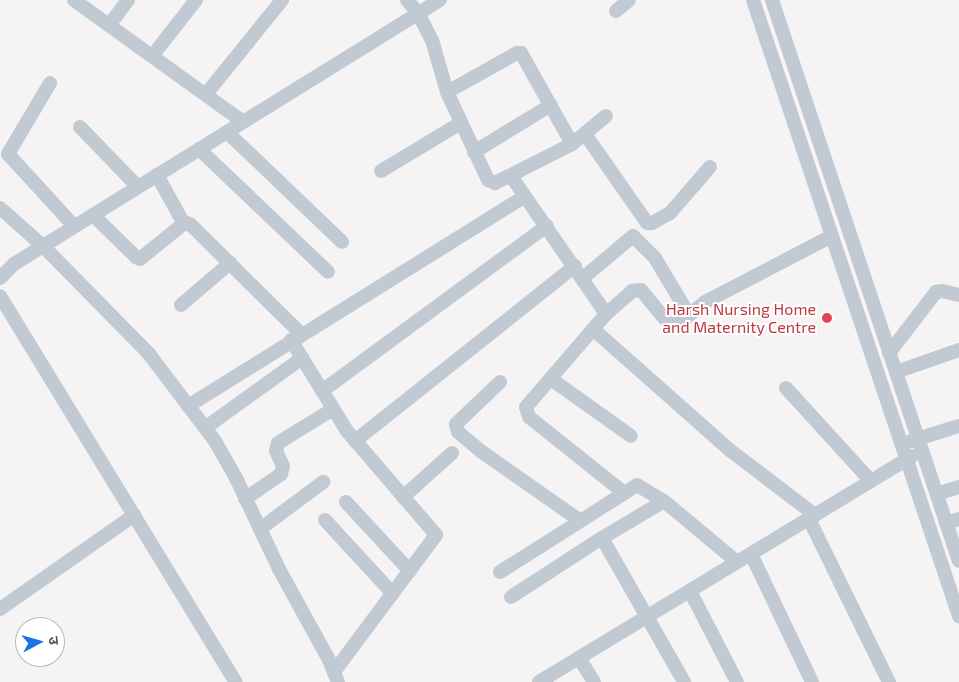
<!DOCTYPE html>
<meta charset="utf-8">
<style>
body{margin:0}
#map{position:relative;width:959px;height:682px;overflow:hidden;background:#f5f3f3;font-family:"Exo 2","Noto Sans Devanagari",sans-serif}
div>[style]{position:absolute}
.minor>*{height:14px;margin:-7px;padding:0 7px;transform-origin:7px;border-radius:7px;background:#c1cad2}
.dots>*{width:14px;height:14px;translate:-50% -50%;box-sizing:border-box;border:2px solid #fff;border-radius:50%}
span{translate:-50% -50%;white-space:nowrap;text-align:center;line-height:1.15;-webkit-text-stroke:4px #fff;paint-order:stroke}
.health-label{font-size:16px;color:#be3a42}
.right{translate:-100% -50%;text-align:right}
.north{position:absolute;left:15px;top:617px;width:50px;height:50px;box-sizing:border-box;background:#fff;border:1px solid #b7bbc0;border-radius:50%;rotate:84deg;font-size:14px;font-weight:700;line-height:20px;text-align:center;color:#4a5661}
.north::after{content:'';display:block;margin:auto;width:18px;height:22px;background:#1a73e8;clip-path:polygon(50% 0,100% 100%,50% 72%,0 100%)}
</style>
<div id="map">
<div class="minor">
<i style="left:74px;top:0;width:208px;rotate:35.8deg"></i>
<i style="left:407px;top:0;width:17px;rotate:50deg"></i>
<i style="left:418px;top:13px;width:30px;rotate:63deg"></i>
<i style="left:432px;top:40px;width:54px;rotate:73.9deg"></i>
<i style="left:447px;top:92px;width:97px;rotate:65deg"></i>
<i style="left:488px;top:180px;width:8px;rotate:23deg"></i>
<i style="left:495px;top:183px;width:13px;rotate:-27deg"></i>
<i style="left:507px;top:177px;width:6px;rotate:18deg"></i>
<i style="left:513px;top:179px;width:164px;rotate:55.4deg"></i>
<i style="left:753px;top:0;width:650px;rotate:71.51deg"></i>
<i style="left:772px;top:0;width:591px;rotate:71.57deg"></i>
<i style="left:616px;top:11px;width:17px;rotate:-40deg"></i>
<i style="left:110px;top:24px;width:30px;rotate:-53deg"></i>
<i style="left:153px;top:55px;width:70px;rotate:-52deg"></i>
<i style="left:50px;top:83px;width:82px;rotate:120.6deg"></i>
<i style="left:8px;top:154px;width:98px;rotate:47.5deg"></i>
<i style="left:447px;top:92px;width:80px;rotate:-29.1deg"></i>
<i style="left:517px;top:53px;width:4px"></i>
<i style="left:521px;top:53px;width:104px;rotate:60.7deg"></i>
<i style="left:206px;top:94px;width:121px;rotate:-51deg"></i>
<i style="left:80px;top:127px;width:83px;rotate:46deg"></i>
<i style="left:227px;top:132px;width:159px;rotate:43.7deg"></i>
<i style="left:585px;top:134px;width:108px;rotate:55.1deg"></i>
<i style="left:647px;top:223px;width:5px"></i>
<i style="left:652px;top:223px;width:21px;rotate:-29deg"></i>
<i style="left:670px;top:213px;width:61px;rotate:-49deg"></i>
<i style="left:199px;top:149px;width:178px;rotate:43.6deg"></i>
<i style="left:474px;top:152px;width:90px;rotate:-31.4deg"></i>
<i style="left:381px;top:171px;width:93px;rotate:-31deg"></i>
<i style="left:157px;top:175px;width:56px;rotate:61.1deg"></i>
<i style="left:507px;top:177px;width:73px;rotate:-26.9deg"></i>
<i style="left:572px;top:144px;width:44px;rotate:-39.5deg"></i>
<i style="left:0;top:208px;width:57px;rotate:41.5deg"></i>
<i style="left:43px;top:246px;width:151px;rotate:45.5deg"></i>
<i style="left:149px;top:354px;width:109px;rotate:52.8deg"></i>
<i style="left:215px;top:441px;width:43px;rotate:60.4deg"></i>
<i style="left:236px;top:478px;width:101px;rotate:64.7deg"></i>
<i style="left:279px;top:569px;width:104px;rotate:61.2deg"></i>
<i style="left:329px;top:660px;width:24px;rotate:68deg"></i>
<i style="left:93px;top:215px;width:60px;rotate:44.3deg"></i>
<i style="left:136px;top:257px;width:4px;rotate:27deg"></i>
<i style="left:140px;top:259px;width:54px;rotate:-39deg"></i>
<i style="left:182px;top:225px;width:5px;rotate:-22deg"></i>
<i style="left:187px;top:223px;width:4px;rotate:27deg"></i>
<i style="left:191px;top:225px;width:155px;rotate:44.7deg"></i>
<i style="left:0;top:278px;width:20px;rotate:-45deg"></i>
<i style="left:14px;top:264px;width:501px;rotate:-31.79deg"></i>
<i style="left:583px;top:278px;width:65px;rotate:-40deg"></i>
<i style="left:633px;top:236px;width:31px;rotate:45deg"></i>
<i style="left:655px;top:258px;width:66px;rotate:59.2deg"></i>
<i style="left:0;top:296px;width:452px;rotate:58.6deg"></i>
<i style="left:181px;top:305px;width:65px;rotate:-40.6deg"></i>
<i style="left:593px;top:329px;width:184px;rotate:41.5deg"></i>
<i style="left:731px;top:451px;width:106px;rotate:37.3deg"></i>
<i style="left:291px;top:340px;width:107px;rotate:58.4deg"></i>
<i style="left:347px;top:431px;width:137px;rotate:49.4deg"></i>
<i style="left:436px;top:535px;width:171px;rotate:126.7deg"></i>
<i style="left:889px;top:353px;width:77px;rotate:-52.4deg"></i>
<i style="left:936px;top:292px;width:6px;rotate:-9deg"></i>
<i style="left:942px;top:291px;width:17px;rotate:13deg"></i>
<i style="left:896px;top:372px;width:67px;rotate:-19.2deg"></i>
<i style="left:551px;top:379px;width:98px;rotate:35.5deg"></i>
<i style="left:500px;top:382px;width:61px;rotate:136.3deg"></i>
<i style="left:456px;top:424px;width:8px;rotate:76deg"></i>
<i style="left:458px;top:432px;width:31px;rotate:40deg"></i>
<i style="left:482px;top:452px;width:118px;rotate:35deg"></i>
<i style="left:786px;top:388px;width:126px;rotate:47.6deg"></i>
<i style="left:322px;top:391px;width:279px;rotate:-36.3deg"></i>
<i style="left:188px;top:406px;width:397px;rotate:-31.9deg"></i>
<i style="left:205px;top:428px;width:120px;rotate:-35.8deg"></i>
<i style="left:355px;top:441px;width:281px;rotate:-38.5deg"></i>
<i style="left:911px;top:441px;width:50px;rotate:-17.4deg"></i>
<i style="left:623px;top:492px;width:120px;rotate:-141.4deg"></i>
<i style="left:529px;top:417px;width:10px;rotate:-107deg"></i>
<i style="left:526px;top:407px;width:123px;rotate:-49.3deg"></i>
<i style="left:606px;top:314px;width:35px;rotate:-41deg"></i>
<i style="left:632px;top:291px;width:9px;rotate:-6deg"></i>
<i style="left:641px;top:290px;width:44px;rotate:50.5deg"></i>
<i style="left:669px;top:324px;width:9px"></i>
<i style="left:678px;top:324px;width:35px;rotate:-39deg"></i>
<i style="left:705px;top:302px;width:143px;rotate:-27.5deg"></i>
<i style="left:937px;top:494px;width:23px;rotate:-18deg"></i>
<i style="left:403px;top:497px;width:66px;rotate:-41.9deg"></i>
<i style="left:245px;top:499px;width:44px;rotate:-34.8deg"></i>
<i style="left:281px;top:474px;width:8px;rotate:-76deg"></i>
<i style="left:283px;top:466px;width:17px;rotate:-115deg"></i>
<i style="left:276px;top:451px;width:8px;rotate:-76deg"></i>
<i style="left:278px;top:443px;width:65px;rotate:-31.7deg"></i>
<i style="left:346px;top:502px;width:94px;rotate:47.2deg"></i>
<i style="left:809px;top:519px;width:182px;rotate:63.9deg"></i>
<i style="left:325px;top:520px;width:100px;rotate:47.4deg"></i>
<i style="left:946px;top:523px;width:14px;rotate:-17deg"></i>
<i style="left:260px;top:529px;width:79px;rotate:-36.7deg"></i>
<i style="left:602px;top:538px;width:166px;rotate:60.3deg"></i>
<i style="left:751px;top:554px;width:142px;rotate:64.5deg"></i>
<i style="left:500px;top:572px;width:162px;rotate:-32.4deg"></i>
<i style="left:637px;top:485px;width:31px;rotate:31deg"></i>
<i style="left:664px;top:501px;width:95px;rotate:39.9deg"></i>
<i style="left:690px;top:591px;width:102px;rotate:62.7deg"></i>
<i style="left:511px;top:597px;width:108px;rotate:-33deg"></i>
<i style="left:602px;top:538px;width:72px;rotate:-30.8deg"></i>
<i style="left:0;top:609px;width:164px;rotate:-35deg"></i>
<i style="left:579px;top:658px;width:28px;rotate:58deg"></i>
<i style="left:539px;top:682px;width:436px;rotate:-31.2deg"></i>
</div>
<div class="dots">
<i style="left:827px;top:318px;background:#e0444e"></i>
</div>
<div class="health-label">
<span class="right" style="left:816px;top:318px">Harsh Nursing Home<br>and Maternity Centre</span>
</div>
<div class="north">उ</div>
</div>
